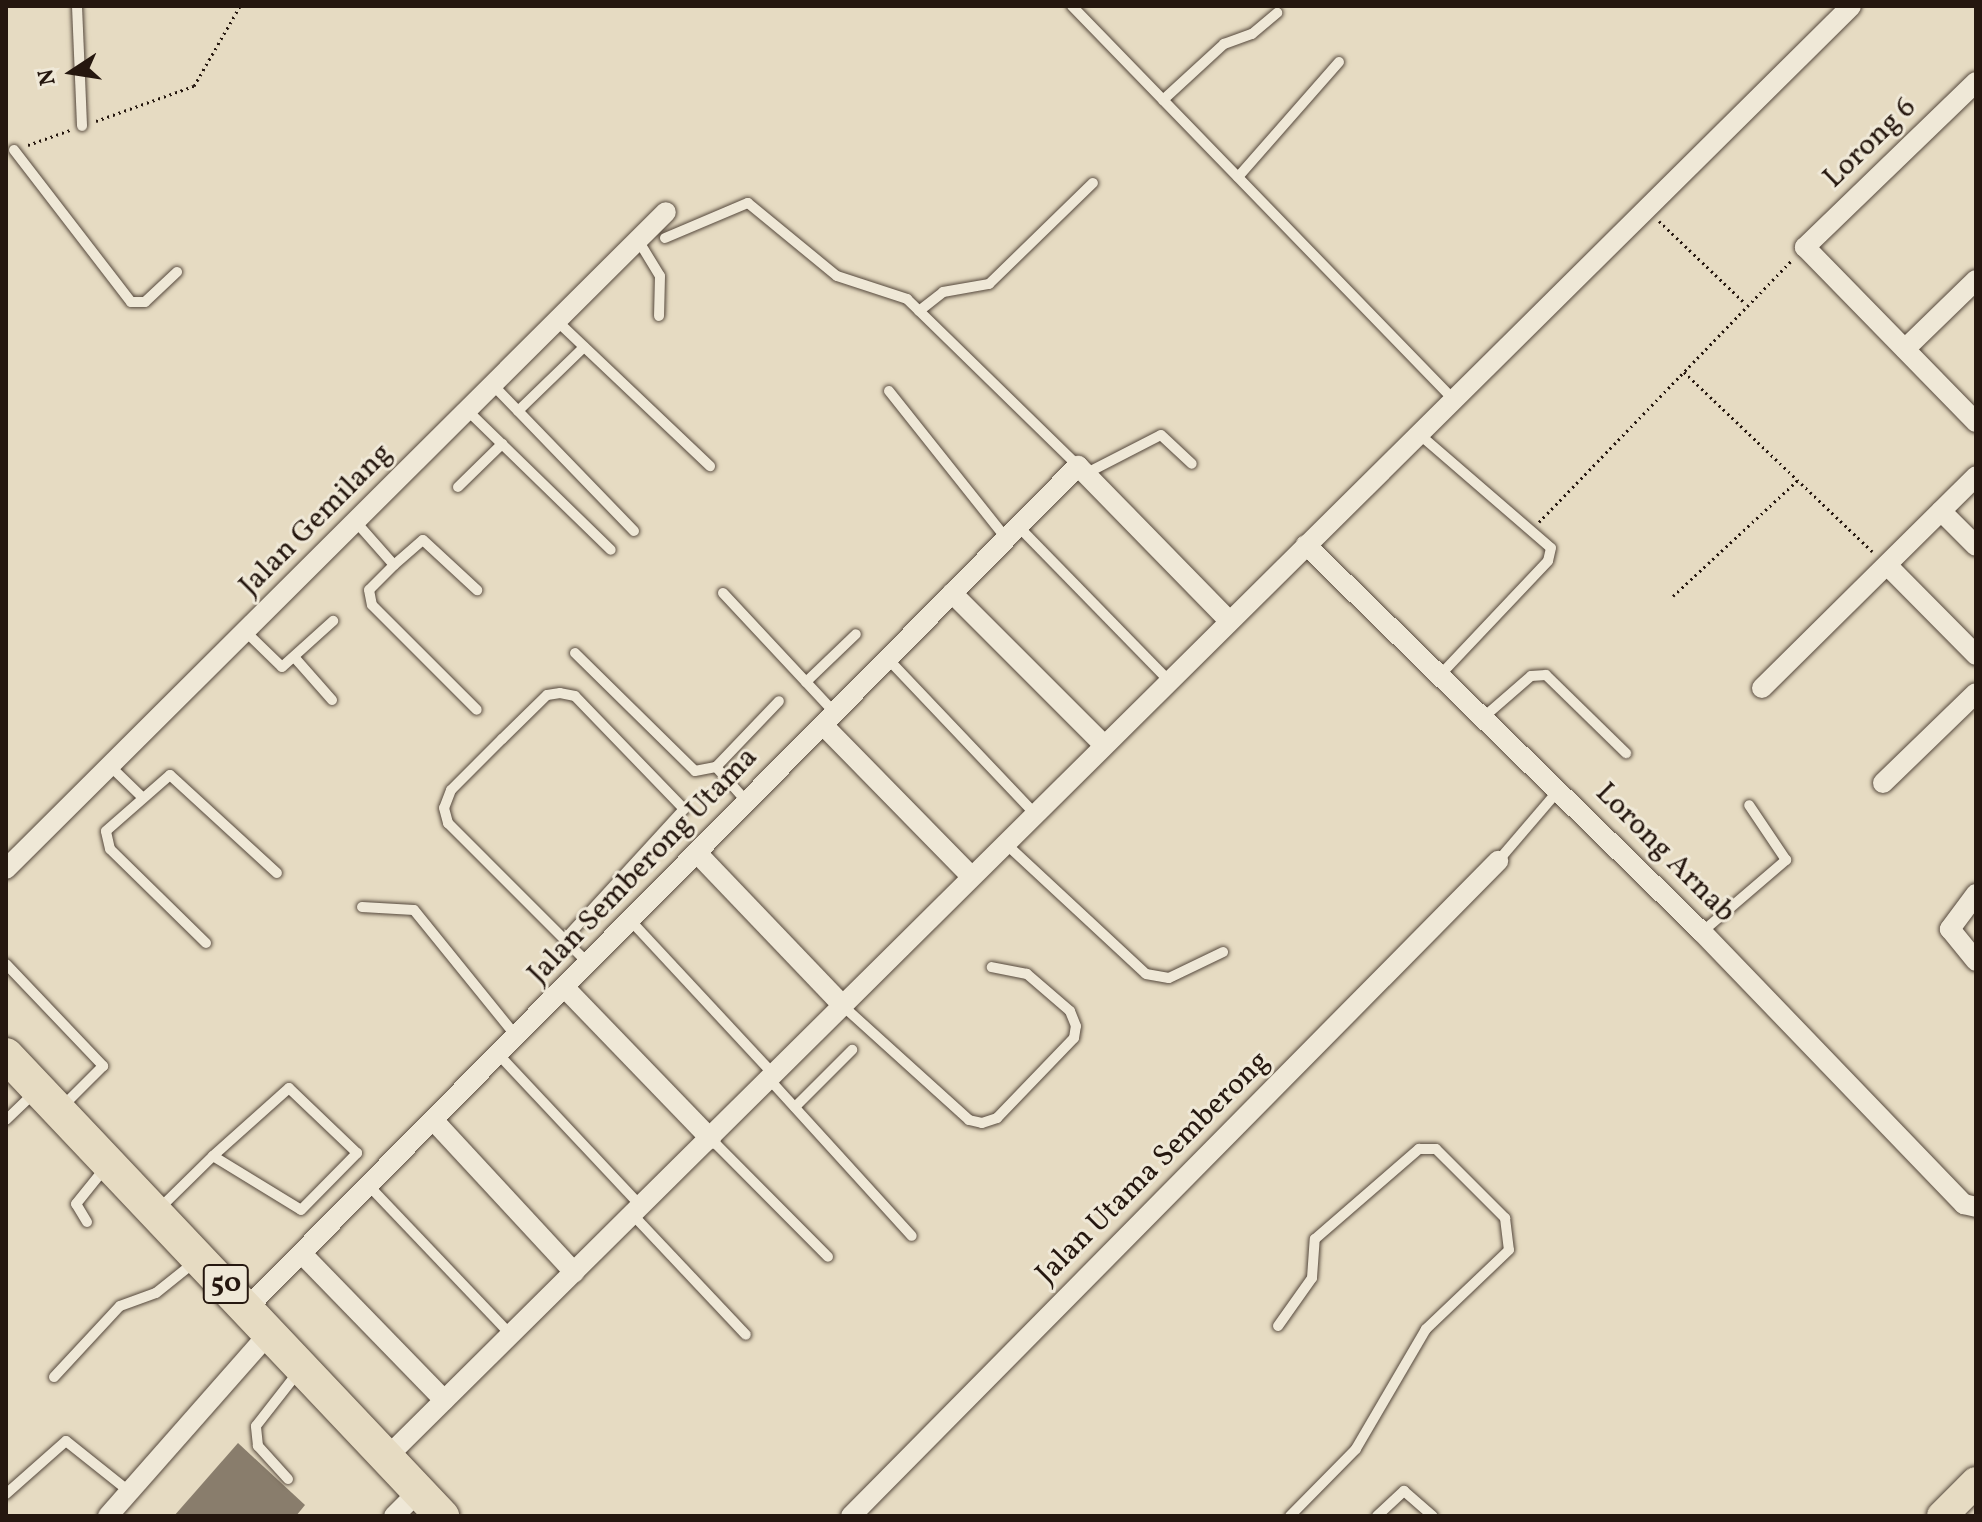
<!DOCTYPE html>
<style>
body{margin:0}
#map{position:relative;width:1982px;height:1522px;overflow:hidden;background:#e6dbc2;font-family:Vollkorn,serif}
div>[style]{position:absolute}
.building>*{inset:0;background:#897d6c}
.path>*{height:3px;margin-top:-1.5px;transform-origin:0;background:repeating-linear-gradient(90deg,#25170f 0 2px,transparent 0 6px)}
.roads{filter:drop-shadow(0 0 2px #55483c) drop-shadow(0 0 2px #55483c)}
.lane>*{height:10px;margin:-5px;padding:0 5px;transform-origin:5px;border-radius:5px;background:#efe8d7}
.street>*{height:20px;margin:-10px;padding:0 10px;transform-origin:10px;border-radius:10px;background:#efe8d7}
.primary>*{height:30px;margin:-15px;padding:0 15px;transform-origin:15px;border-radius:15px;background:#e6dbc2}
.highway>*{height:34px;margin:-17px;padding:0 17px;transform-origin:17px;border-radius:17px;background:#e6dbc2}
span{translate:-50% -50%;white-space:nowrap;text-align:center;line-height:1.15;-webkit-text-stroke:6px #efe8d7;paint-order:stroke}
.shield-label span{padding:2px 6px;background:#efe8d7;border:2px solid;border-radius:6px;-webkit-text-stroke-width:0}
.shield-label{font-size:28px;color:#25170f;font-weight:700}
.street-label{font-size:30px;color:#25170f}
.frame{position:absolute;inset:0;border:8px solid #25170f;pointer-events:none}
.north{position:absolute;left:32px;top:32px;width:80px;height:80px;-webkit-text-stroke:6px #efe8d7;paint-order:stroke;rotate:258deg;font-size:22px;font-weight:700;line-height:32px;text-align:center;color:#25170f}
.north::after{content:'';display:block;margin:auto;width:28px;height:36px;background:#25170f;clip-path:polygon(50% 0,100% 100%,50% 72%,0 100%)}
</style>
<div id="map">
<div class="building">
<i style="clip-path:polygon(238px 1443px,305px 1505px,296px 1516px,174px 1516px)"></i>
</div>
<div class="path">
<i style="left:96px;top:121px;width:104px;rotate:-19.7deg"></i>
<i style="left:194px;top:86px;width:92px;rotate:-60.1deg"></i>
<i style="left:28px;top:145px;width:45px;rotate:-19.7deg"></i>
<i style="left:1659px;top:221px;width:120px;rotate:43.7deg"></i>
<i style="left:1684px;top:372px;width:260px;rotate:43.6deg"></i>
<i style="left:1539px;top:522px;width:364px;rotate:-46deg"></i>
<i style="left:1673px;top:596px;width:171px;rotate:-42.9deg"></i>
</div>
<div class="roads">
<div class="lane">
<i style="left:77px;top:6px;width:120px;rotate:87.6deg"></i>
<i style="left:1072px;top:6px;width:546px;rotate:45.89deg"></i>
<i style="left:1163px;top:100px;width:83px;rotate:-42.6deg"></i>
<i style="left:1224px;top:44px;width:30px;rotate:-20deg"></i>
<i style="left:1252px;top:34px;width:33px;rotate:-40deg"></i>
<i style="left:14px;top:150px;width:192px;rotate:52.4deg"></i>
<i style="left:131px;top:302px;width:14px"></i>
<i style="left:145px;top:302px;width:44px;rotate:-43.2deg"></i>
<i style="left:1238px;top:177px;width:153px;rotate:-48.7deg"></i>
<i style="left:665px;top:238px;width:90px;rotate:-22.9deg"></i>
<i style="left:748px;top:203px;width:115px;rotate:39.4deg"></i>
<i style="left:837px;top:276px;width:74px;rotate:18.2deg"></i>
<i style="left:907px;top:299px;width:239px;rotate:44.3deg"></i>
<i style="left:638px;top:240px;width:42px;rotate:58.6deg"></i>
<i style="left:660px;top:276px;width:40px;rotate:91.4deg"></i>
<i style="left:919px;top:311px;width:31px;rotate:-38deg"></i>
<i style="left:943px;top:292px;width:47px;rotate:-9.9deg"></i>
<i style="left:989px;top:284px;width:145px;rotate:-44.2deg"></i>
<i style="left:557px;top:321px;width:211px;rotate:43.5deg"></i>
<i style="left:493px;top:385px;width:203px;rotate:46deg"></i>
<i style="left:889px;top:391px;width:188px;rotate:51.5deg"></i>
<i style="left:468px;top:411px;width:199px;rotate:44.2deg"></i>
<i style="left:518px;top:411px;width:92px;rotate:-44.1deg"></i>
<i style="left:1419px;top:434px;width:174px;rotate:40.8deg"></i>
<i style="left:1551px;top:548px;width:13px;rotate:103deg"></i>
<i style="left:1548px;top:561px;width:154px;rotate:133.4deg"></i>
<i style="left:1085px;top:474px;width:85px;rotate:-27.2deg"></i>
<i style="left:1161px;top:435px;width:42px;rotate:43.1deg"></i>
<i style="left:458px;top:487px;width:62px;rotate:-44.3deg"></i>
<i style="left:356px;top:522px;width:57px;rotate:48.5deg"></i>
<i style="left:394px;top:565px;width:35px;rotate:135deg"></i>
<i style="left:369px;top:590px;width:15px;rotate:79deg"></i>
<i style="left:372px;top:605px;width:148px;rotate:45deg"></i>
<i style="left:1018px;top:526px;width:216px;rotate:45.7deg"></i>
<i style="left:394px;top:565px;width:38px;rotate:-41deg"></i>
<i style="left:423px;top:540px;width:74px;rotate:42.8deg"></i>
<i style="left:723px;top:593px;width:164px;rotate:47deg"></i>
<i style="left:246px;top:632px;width:50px;rotate:44.2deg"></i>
<i style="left:282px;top:667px;width:69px;rotate:-42deg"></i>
<i style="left:575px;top:653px;width:168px;rotate:44.5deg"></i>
<i style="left:695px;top:771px;width:21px;rotate:-11deg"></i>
<i style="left:295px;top:658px;width:56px;rotate:48.6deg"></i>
<i style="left:888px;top:659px;width:212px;rotate:46.5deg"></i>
<i style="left:806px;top:682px;width:69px;rotate:-43.8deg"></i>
<i style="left:1485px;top:716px;width:61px;rotate:-41deg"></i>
<i style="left:1531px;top:676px;width:15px;rotate:-4deg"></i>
<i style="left:1546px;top:675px;width:112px;rotate:44.3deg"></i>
<i style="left:109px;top:765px;width:46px;rotate:44.1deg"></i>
<i style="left:747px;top:802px;width:47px;rotate:-131.5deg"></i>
<i style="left:716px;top:767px;width:91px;rotate:-46.3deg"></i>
<i style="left:1005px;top:843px;width:192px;rotate:42.9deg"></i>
<i style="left:1146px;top:974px;width:23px;rotate:10deg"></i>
<i style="left:1169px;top:978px;width:60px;rotate:-25.7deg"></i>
<i style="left:1498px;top:861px;width:92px;rotate:-49.4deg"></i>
<i style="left:362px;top:907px;width:52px;rotate:3.3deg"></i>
<i style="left:414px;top:910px;width:162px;rotate:51deg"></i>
<i style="left:631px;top:921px;width:209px;rotate:47.1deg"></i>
<i style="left:1702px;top:932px;width:111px;rotate:-40.6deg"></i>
<i style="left:1786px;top:860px;width:66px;rotate:-123.9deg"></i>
<i style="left:565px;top:939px;width:176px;rotate:-47.5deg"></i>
<i style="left:684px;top:809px;width:157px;rotate:-134deg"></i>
<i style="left:575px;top:696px;width:15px;rotate:-169deg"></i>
<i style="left:560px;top:693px;width:13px;rotate:171deg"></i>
<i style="left:547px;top:695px;width:63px;rotate:135.6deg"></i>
<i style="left:502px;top:739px;width:72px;rotate:135deg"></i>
<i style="left:451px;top:790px;width:19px;rotate:111deg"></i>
<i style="left:444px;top:808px;width:16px;rotate:75deg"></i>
<i style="left:448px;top:823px;width:199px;rotate:45deg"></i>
<i style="left:206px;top:943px;width:134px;rotate:-135.6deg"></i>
<i style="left:110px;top:849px;width:18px;rotate:-103deg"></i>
<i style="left:106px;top:831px;width:85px;rotate:-41.2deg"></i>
<i style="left:170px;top:775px;width:145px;rotate:42.5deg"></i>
<i style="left:6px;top:964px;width:141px;rotate:46.4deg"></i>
<i style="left:103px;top:1066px;width:58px;rotate:135deg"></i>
<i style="left:843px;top:1006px;width:170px;rotate:42.1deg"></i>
<i style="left:969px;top:1120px;width:13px;rotate:13deg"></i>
<i style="left:982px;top:1123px;width:16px;rotate:-18deg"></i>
<i style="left:997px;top:1118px;width:111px;rotate:-46.1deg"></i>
<i style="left:1074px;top:1038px;width:12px;rotate:-81deg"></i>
<i style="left:1076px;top:1026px;width:16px;rotate:-112deg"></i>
<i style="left:1070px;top:1011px;width:57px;rotate:-139.3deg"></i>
<i style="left:1027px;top:974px;width:36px;rotate:-169deg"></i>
<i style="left:500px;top:1056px;width:206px;rotate:46.8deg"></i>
<i style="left:769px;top:1079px;width:212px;rotate:47.7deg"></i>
<i style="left:795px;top:1107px;width:81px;rotate:-45deg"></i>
<i style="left:6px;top:1120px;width:37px;rotate:-44deg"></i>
<i style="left:711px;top:1139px;width:166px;rotate:45.2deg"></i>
<i style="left:371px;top:1188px;width:202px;rotate:46.4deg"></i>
<i style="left:159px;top:1209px;width:76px;rotate:-44.5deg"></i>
<i style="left:213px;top:1156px;width:103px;rotate:31.5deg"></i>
<i style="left:301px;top:1210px;width:80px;rotate:-45.5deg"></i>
<i style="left:357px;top:1153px;width:94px;rotate:-136.3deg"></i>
<i style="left:289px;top:1088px;width:102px;rotate:138.2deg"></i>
<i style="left:634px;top:1216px;width:163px;rotate:46.7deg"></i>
<i style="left:87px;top:1222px;width:21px;rotate:-121deg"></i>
<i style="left:76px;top:1204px;width:46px;rotate:-51.1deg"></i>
<i style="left:1278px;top:1326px;width:59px;rotate:-54.7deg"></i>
<i style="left:1312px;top:1278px;width:39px;rotate:-86deg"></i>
<i style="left:1315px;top:1239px;width:138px;rotate:-40.9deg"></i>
<i style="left:1419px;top:1149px;width:17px"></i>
<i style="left:1436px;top:1149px;width:98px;rotate:45deg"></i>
<i style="left:1505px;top:1218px;width:32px;rotate:83deg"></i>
<i style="left:1509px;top:1250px;width:115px;rotate:136.4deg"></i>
<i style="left:1426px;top:1329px;width:139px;rotate:120.3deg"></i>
<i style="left:1356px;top:1449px;width:94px;rotate:134.6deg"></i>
<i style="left:54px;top:1377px;width:97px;rotate:-47.1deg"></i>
<i style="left:120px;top:1306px;width:38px;rotate:-20deg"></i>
<i style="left:156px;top:1293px;width:51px;rotate:-38.7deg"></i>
<i style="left:288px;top:1479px;width:45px;rotate:-132.3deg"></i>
<i style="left:258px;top:1446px;width:20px;rotate:-96deg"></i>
<i style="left:256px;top:1426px;width:70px;rotate:-52deg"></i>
<i style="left:6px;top:1494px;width:80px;rotate:-41.5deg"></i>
<i style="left:66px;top:1441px;width:82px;rotate:38.6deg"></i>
<i style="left:1377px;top:1516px;width:37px;rotate:-43deg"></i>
<i style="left:1404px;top:1491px;width:38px;rotate:41deg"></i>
</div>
<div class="street">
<i style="left:1976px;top:82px;width:238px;rotate:136deg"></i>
<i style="left:1805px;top:247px;width:245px;rotate:45.7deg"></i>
<i style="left:1905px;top:349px;width:99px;rotate:-44.2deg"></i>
<i style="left:1941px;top:511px;width:49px;rotate:45deg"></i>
<i style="left:1306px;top:545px;width:554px;rotate:44.34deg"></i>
<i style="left:1702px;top:932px;width:378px;rotate:46.1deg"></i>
<i style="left:1964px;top:1204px;width:12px;rotate:14deg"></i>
<i style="left:1887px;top:565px;width:127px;rotate:45.3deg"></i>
<i style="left:952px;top:593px;width:214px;rotate:45deg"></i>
<i style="left:1762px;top:688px;width:301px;rotate:-44.7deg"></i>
<i style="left:823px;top:725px;width:211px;rotate:45.6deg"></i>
<i style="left:1883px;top:783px;width:129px;rotate:-44.1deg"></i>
<i style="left:697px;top:853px;width:211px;rotate:46.3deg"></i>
<i style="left:6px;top:869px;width:931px;rotate:-44.87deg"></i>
<i style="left:1976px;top:894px;width:44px;rotate:126.6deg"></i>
<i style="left:1950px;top:929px;width:41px;rotate:50.9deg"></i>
<i style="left:565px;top:988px;width:210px;rotate:46deg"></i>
<i style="left:435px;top:1122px;width:205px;rotate:47.2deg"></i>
<i style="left:304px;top:1256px;width:201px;rotate:45.8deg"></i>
<i style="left:248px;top:1307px;width:1182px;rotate:-45.38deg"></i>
<i style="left:1078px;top:466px;width:216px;rotate:45.7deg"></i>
<i style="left:387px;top:1457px;width:2061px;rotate:-44.74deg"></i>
<i style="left:108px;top:1516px;width:247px;rotate:-48.6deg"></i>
<i style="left:394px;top:1516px;width:35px;rotate:-45deg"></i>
<i style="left:851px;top:1516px;width:921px;rotate:-45.35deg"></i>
</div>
<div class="primary">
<i style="left:1942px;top:1516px;width:48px;rotate:-45deg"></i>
</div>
<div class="highway">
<i style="left:6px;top:1055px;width:635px;rotate:46.6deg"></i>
</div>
</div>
<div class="shield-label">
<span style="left:226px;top:1284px">50</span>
</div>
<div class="street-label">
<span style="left:1870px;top:143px;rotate:-44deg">Lorong 6</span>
<span style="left:316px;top:520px;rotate:-45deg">Jalan Gemilang</span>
<span style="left:1665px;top:853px;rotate:45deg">Lorong Arnab</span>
<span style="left:643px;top:866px;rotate:-46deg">Jalan Semberong Utama</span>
<span style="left:1153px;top:1168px;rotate:-45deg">Jalan Utama Semberong</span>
</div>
<div class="frame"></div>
<div class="north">N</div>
</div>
